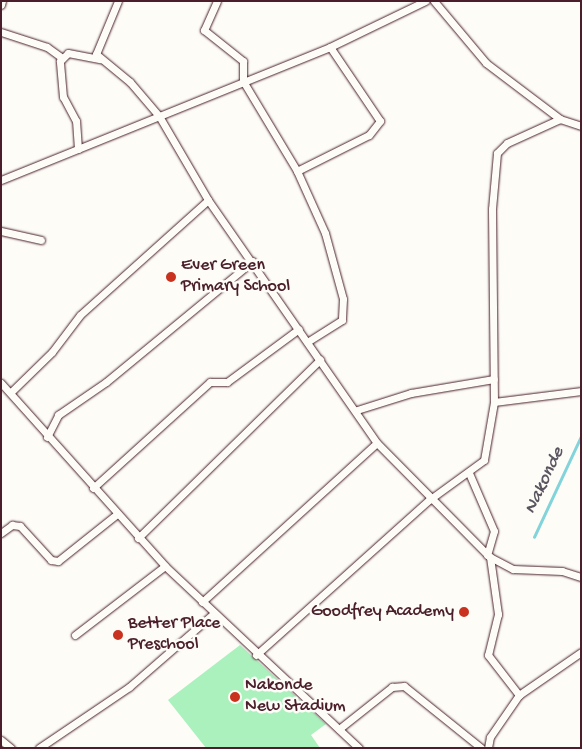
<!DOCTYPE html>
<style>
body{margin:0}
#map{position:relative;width:582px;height:749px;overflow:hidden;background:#fdfcf7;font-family:"Gochi Hand",sans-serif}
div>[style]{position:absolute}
.green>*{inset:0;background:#abf1bd}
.stream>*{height:2.5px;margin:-1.25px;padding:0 1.25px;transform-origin:1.25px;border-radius:1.25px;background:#82d4da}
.roads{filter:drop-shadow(0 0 1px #4a1f2b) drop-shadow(0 0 1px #4a1f2b)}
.minor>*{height:7px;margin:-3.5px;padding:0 3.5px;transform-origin:3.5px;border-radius:3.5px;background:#fdfcf7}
.dots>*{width:14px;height:14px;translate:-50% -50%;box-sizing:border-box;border:2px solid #fdfcf7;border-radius:50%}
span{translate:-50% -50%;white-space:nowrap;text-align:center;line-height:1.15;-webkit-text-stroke:5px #fdfcf7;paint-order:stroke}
.poi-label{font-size:18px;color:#4a1f2b}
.left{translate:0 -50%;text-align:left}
.right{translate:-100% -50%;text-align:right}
.water-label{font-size:19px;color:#5b5560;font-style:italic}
.frame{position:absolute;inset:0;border:2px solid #4a1f2b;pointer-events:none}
</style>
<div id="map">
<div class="green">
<i style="clip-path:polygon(240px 645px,326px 724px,311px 735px,320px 748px,206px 748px,168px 700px)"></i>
</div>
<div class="stream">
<i style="left:534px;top:537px;width:111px;rotate:-65deg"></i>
</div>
<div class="roads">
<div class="minor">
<i style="left:118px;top:1px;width:57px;rotate:112.5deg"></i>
<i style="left:96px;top:54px;width:44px;rotate:39.5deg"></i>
<i style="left:130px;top:82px;width:45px;rotate:49.5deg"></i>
<i style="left:159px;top:116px;width:97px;rotate:59.7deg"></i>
<i style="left:208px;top:200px;width:296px;rotate:55.2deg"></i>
<i style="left:377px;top:443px;width:161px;rotate:45.3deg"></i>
<i style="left:490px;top:557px;width:26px;rotate:28deg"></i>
<i style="left:513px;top:569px;width:49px;rotate:2.3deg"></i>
<i style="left:562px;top:571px;width:20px;rotate:18deg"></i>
<i style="left:217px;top:1px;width:32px;rotate:114deg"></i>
<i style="left:204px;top:30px;width:50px;rotate:38.5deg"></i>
<i style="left:243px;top:61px;width:20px;rotate:90deg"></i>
<i style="left:243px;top:81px;width:105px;rotate:59deg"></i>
<i style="left:297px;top:171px;width:68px;rotate:65.7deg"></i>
<i style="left:325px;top:233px;width:68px;rotate:74.7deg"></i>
<i style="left:343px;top:299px;width:21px;rotate:93deg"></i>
<i style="left:342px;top:320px;width:41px;rotate:147.8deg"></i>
<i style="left:434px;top:1px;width:81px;rotate:50deg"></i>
<i style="left:486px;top:63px;width:93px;rotate:37.1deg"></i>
<i style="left:1px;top:5px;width:4px;rotate:-76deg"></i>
<i style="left:1px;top:32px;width:48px;rotate:18.1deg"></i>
<i style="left:47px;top:47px;width:19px;rotate:36deg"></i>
<i style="left:78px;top:149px;width:28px;rotate:-94deg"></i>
<i style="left:76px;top:121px;width:27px;rotate:-118deg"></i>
<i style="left:63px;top:97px;width:36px;rotate:-95deg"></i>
<i style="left:60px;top:61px;width:11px;rotate:-45deg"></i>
<i style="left:68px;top:53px;width:33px;rotate:11deg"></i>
<i style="left:297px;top:171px;width:80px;rotate:-26.6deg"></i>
<i style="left:369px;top:135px;width:18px;rotate:-52deg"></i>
<i style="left:380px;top:121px;width:89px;rotate:-124deg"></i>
<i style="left:1px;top:180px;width:355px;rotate:-22deg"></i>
<i style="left:330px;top:47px;width:106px;rotate:-25.8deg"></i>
<i style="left:1px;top:231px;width:41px;rotate:12.7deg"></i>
<i style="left:1px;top:383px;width:246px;rotate:48.1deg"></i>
<i style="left:165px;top:566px;width:266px;rotate:43.2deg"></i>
<i style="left:11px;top:392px;width:57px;rotate:-44.3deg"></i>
<i style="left:52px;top:352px;width:46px;rotate:-52.9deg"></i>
<i style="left:80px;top:315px;width:172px;rotate:-41.9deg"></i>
<i style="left:494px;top:402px;width:88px;rotate:-7.2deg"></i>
<i style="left:357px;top:410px;width:57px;rotate:-17.5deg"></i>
<i style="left:411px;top:393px;width:84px;rotate:-9.6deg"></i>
<i style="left:47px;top:437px;width:25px;rotate:-63deg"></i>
<i style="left:58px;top:415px;width:58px;rotate:-34.5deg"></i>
<i style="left:106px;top:382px;width:190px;rotate:-39.5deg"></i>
<i style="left:469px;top:473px;width:63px;rotate:66.7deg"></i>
<i style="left:494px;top:531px;width:25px;rotate:106deg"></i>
<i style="left:93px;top:488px;width:158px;rotate:-42.2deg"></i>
<i style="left:210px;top:382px;width:17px"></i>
<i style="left:227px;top:382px;width:89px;rotate:-36.4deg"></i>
<i style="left:1px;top:533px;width:14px;rotate:-36deg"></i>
<i style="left:12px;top:525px;width:8px;rotate:7deg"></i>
<i style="left:20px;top:526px;width:46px;rotate:47.6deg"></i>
<i style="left:51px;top:560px;width:7px;rotate:8deg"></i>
<i style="left:58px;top:561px;width:75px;rotate:-38.5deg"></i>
<i style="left:138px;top:538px;width:255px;rotate:-44.4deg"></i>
<i style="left:490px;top:557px;width:58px;rotate:82deg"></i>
<i style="left:498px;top:614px;width:42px;rotate:103.7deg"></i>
<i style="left:488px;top:655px;width:51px;rotate:52.2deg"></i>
<i style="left:202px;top:602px;width:236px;rotate:-42.3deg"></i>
<i style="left:75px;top:635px;width:113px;rotate:-37.5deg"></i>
<i style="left:256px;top:655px;width:232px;rotate:-41.9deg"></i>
<i style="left:429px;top:500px;width:68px;rotate:-36deg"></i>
<i style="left:484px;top:460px;width:59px;rotate:-80.2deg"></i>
<i style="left:494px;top:402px;width:193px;rotate:-90.6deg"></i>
<i style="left:492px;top:209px;width:56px;rotate:-84.9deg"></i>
<i style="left:497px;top:153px;width:14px;rotate:-45deg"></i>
<i style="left:507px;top:143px;width:58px;rotate:-24.4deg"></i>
<i style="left:560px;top:119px;width:22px;rotate:18deg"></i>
<i style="left:339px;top:729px;width:68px;rotate:-38.4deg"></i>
<i style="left:392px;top:687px;width:12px;rotate:-5deg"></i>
<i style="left:404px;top:686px;width:99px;rotate:38.8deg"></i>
<i style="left:1px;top:740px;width:13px;rotate:39deg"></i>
<i style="left:39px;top:748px;width:109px;rotate:-34.1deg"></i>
<i style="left:129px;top:687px;width:111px;rotate:-41deg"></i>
<i style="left:488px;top:748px;width:11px;rotate:-80deg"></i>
<i style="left:490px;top:737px;width:51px;rotate:-55.4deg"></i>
<i style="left:519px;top:695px;width:75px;rotate:-34.7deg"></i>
</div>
</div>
<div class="dots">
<i style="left:171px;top:277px;background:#c8321e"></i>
<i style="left:464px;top:612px;background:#c8321e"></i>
<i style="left:118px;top:635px;background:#c8321e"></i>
<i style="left:235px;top:697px;background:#c8321e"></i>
</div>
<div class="poi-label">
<span class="left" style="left:181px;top:277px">Ever Green<br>Primary School</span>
<span class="right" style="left:454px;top:612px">Goodfrey Academy</span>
<span class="left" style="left:128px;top:635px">Better Place<br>Preschool</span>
<span class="left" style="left:245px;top:697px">Nakonde<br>New Stadium</span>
</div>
<div class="water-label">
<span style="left:545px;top:481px;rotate:-65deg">Nakonde</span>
</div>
<div class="frame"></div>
</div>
